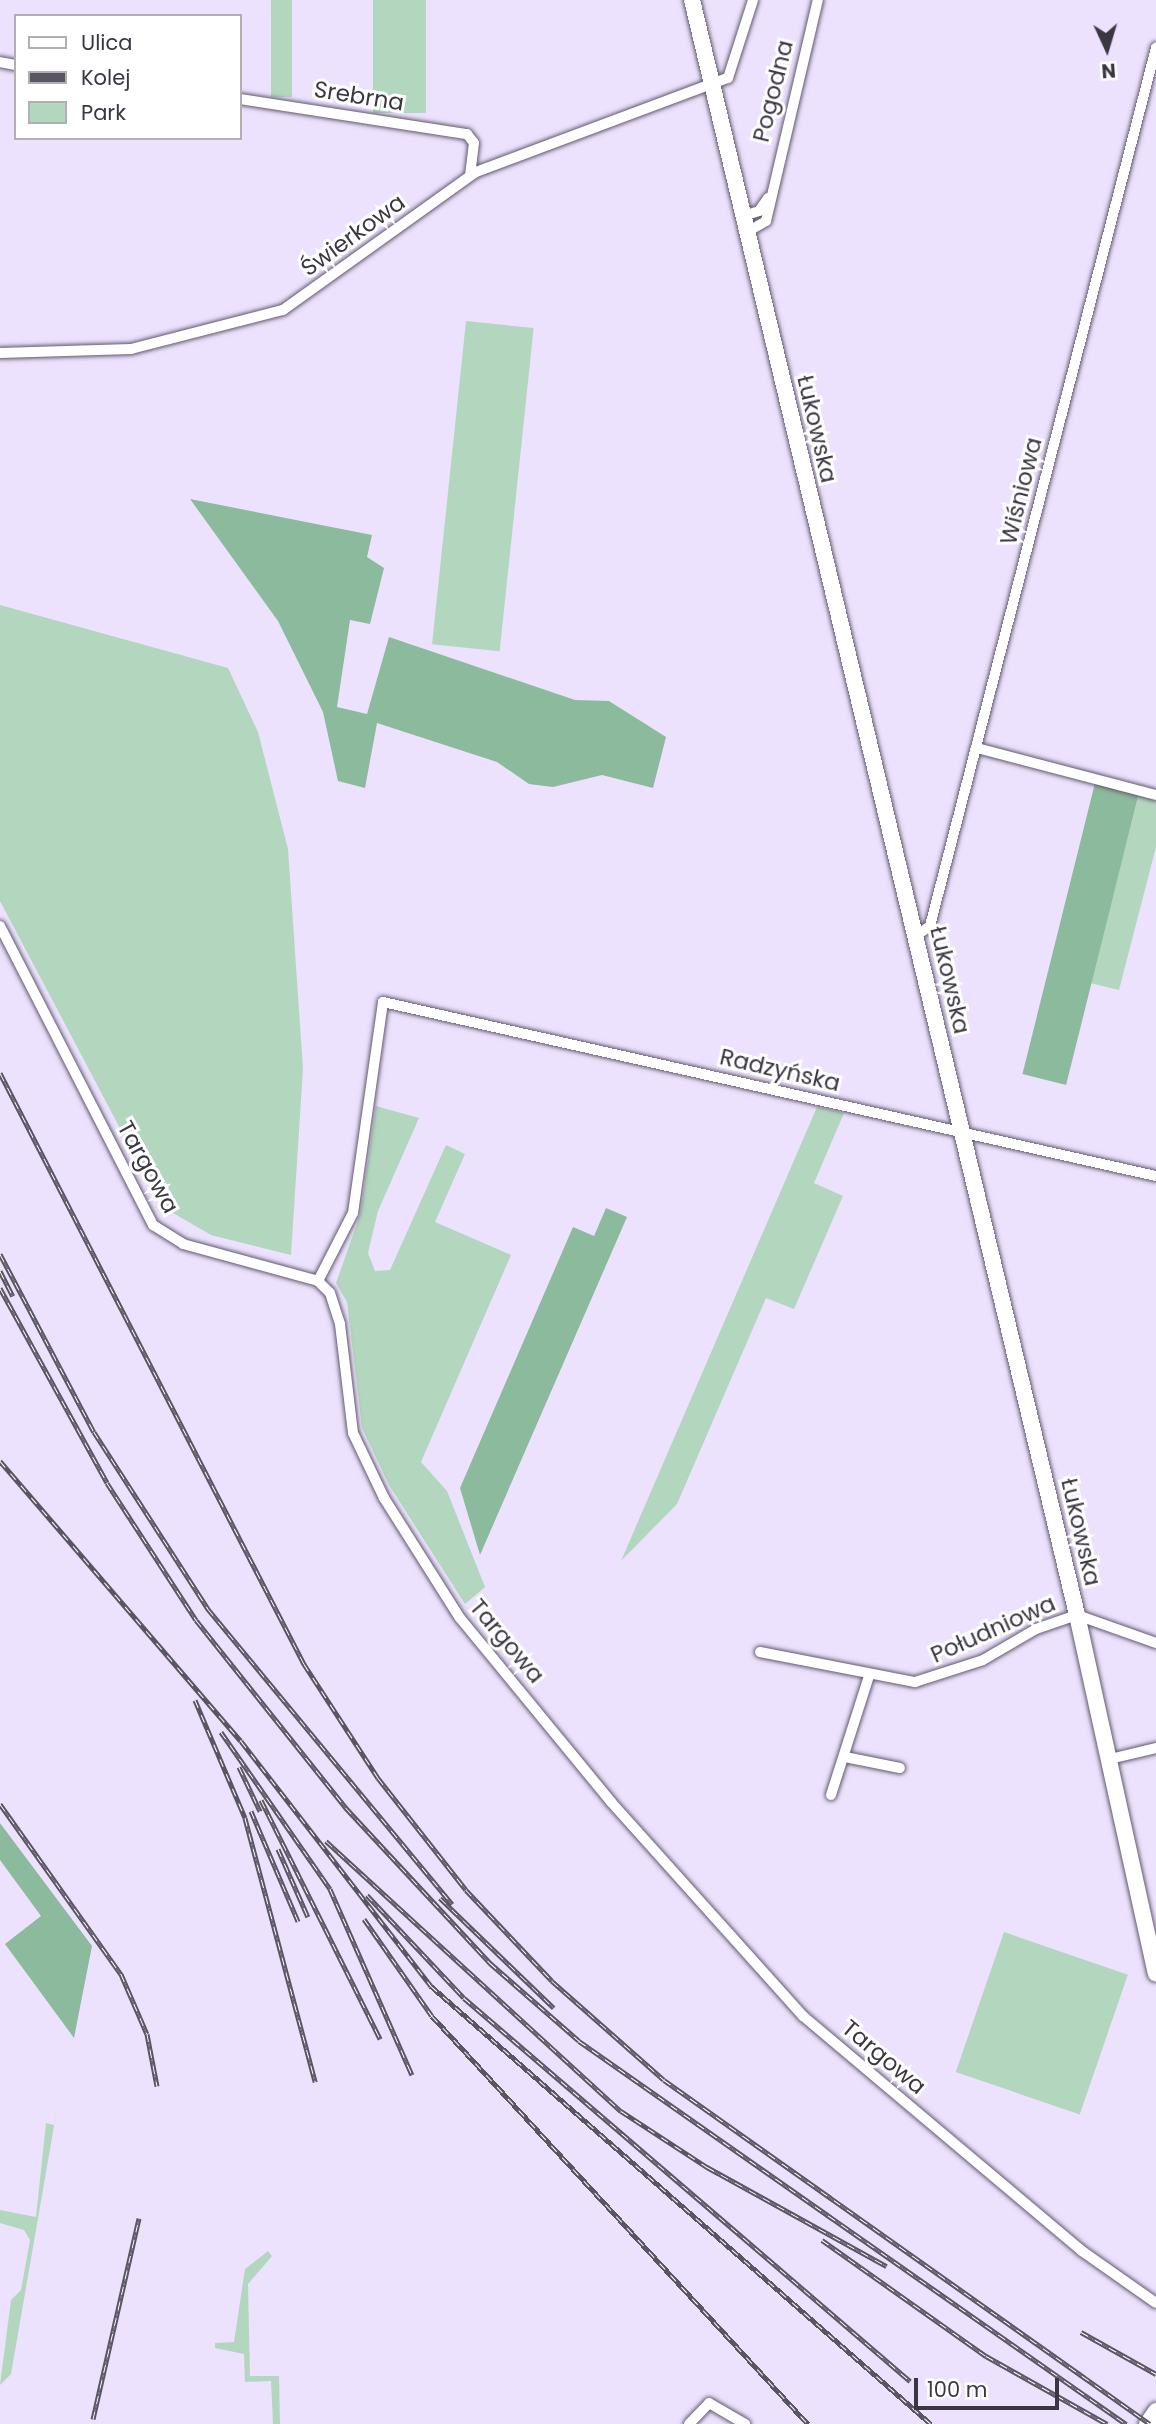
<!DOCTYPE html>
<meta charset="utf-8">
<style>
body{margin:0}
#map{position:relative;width:1156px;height:2424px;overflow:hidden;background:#ece2fd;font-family:Poppins,sans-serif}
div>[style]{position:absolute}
.green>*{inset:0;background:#b3d6bf;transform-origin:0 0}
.forest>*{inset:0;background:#8cba9d;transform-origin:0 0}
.roads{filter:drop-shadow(0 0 2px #625970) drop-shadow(0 0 2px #625970)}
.minor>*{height:10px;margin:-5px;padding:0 5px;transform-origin:5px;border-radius:5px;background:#fff}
.secondary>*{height:16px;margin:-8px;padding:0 8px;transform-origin:8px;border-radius:8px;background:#fff}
.rail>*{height:5px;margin-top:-2.5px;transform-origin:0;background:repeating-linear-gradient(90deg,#fff 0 8px,#5a5563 0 16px);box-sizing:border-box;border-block:2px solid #5a5563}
span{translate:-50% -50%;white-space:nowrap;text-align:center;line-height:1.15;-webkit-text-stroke:6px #fff;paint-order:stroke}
.street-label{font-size:23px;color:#3b3742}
.legend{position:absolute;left:14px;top:14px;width:228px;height:126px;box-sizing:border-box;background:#fff;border:2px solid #b1afb3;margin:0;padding:9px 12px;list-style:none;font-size:21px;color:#3b3742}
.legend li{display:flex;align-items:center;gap:14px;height:35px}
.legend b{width:35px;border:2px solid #b1afb3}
.north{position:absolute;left:1072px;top:14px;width:70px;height:70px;-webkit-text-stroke:5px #fff;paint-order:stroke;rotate:176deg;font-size:19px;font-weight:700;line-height:28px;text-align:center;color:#3b3742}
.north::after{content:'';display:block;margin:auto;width:24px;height:32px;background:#3b3742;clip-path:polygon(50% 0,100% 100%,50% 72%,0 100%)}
.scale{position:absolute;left:914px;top:2378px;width:145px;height:32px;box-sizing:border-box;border:4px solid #3b3742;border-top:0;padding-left:9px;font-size:21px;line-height:24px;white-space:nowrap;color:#3b3742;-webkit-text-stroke:5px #fff;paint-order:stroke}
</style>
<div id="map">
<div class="green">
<i style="left:271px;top:0;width:21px;height:97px"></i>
<i style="left:373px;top:0;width:53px;height:113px"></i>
<i style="left:466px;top:321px;width:68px;height:325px;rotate:6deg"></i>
<i style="clip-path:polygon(0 605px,228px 668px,258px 732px,288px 849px,303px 1069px,291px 1255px,211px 1235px,173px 1213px,142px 1170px,0 901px)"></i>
<i style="clip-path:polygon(1139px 794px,1156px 798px,1156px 847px,1119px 990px,1090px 983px)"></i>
<i style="clip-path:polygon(376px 1106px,419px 1118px,378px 1211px,368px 1253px,375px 1271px,390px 1270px,446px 1145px,465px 1154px,435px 1222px,511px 1255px,421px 1462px,447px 1491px,485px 1587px,465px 1604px,389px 1485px,362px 1428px,347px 1302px,336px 1283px,360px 1215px)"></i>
<i style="clip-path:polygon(817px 1107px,844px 1113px,814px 1183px,843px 1196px,794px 1309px,766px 1298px,677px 1504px,621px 1561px)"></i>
<i style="left:1004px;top:1932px;width:131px;height:148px;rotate:19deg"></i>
<i style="clip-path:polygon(58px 2103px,11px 2374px,0 2385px,11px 2300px,21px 2290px,30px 2240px,24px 2230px,0 2223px,0 2210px,36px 2217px,46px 2123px,54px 2125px)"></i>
<i style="clip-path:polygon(268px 2251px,272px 2256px,248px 2284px,250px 2376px,279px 2376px,280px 2424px,273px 2424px,271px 2381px,245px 2382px,244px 2354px,215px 2348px,215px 2343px,234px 2342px,245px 2269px)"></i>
</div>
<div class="forest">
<i style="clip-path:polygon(190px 499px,372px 535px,367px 557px,384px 568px,370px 624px,350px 620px,337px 707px,367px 714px,389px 637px,575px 700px,609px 701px,666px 737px,653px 788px,602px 775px,553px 787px,529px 784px,497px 762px,377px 723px,365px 788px,338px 781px,323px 712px,278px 621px)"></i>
<i style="left:1095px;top:783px;width:45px;height:300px;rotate:14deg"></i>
<i style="clip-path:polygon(606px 1208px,627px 1217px,480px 1555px,460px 1488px,573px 1227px,594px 1236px)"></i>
<i style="clip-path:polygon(0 1823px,92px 1946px,74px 2038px,5px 1944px,41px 1916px,0 1860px)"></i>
</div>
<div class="roads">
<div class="minor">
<i style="left:0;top:62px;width:16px;rotate:11deg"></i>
<i style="left:240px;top:99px;width:230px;rotate:8.8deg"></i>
<i style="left:467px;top:134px;width:11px;rotate:52deg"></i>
<i style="left:474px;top:143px;width:33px;rotate:97deg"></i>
<i style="left:743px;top:216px;width:17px;rotate:-17deg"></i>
<i style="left:759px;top:211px;width:16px;rotate:-55deg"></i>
<i style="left:747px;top:232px;width:22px;rotate:-30deg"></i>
<i style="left:766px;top:221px;width:227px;rotate:-76.8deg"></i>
<i style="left:0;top:353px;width:131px;rotate:-1.7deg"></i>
<i style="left:131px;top:349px;width:157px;rotate:-14.4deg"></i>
<i style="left:283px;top:310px;width:237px;rotate:-35.6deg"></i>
<i style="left:476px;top:172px;width:269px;rotate:-20.5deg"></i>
<i style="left:728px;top:78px;width:82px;rotate:-72.2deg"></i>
<i style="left:977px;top:748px;width:185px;rotate:14.7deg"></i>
<i style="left:0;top:926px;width:336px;rotate:62.9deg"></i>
<i style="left:153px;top:1225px;width:36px;rotate:32deg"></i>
<i style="left:183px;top:1244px;width:140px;rotate:15.3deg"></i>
<i style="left:318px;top:1281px;width:17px;rotate:45deg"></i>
<i style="left:330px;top:1293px;width:33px;rotate:72deg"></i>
<i style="left:340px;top:1324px;width:110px;rotate:83.2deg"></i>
<i style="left:353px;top:1433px;width:72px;rotate:64.5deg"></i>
<i style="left:384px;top:1498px;width:142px;rotate:57.7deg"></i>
<i style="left:460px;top:1618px;width:238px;rotate:50.6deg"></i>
<i style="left:611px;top:1802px;width:288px;rotate:48.1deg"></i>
<i style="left:803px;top:2016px;width:365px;rotate:40.1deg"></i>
<i style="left:1082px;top:2251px;width:90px;rotate:35.1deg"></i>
<i style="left:916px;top:936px;width:17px;rotate:-36deg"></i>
<i style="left:930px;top:926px;width:907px;rotate:-75.57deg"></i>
<i style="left:318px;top:1281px;width:76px;rotate:-62.8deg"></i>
<i style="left:353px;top:1213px;width:213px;rotate:-81.9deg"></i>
<i style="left:383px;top:1002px;width:792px;rotate:12.69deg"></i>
<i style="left:760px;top:1652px;width:158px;rotate:11deg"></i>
<i style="left:915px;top:1682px;width:71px;rotate:-17.9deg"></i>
<i style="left:983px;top:1660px;width:61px;rotate:-30.3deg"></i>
<i style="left:1036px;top:1629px;width:43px;rotate:-18.9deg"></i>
<i style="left:1077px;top:1615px;width:84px;rotate:19.5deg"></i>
<i style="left:845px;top:1757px;width:56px;rotate:11.3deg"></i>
<i style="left:1110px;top:1759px;width:47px;rotate:-13.4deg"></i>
<i style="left:831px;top:1795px;width:125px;rotate:-72.3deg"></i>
<i style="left:689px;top:2424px;width:29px;rotate:-46deg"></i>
<i style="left:709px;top:2403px;width:42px;rotate:30.3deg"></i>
</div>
<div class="secondary">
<i style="left:692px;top:0;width:1660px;rotate:76.59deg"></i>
<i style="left:1077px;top:1615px;width:367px;rotate:77.6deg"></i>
<i style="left:1147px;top:2424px;width:16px;rotate:-55deg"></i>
</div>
</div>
<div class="rail">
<i style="left:0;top:1073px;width:665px;rotate:62.78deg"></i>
<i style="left:304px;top:1664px;width:136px;rotate:57deg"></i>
<i style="left:378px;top:1778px;width:142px;rotate:51.8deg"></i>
<i style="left:466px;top:1890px;width:125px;rotate:46.6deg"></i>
<i style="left:552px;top:1981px;width:149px;rotate:41.5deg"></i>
<i style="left:664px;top:2080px;width:595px;rotate:35.29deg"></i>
<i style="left:0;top:1254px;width:201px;rotate:62.2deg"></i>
<i style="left:94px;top:1432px;width:211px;rotate:57.2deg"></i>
<i style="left:208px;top:1609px;width:383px;rotate:50.4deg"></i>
<i style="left:0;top:1271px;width:28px;rotate:63deg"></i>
<i style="left:0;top:1288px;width:222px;rotate:61.2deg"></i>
<i style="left:107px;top:1483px;width:163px;rotate:57deg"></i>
<i style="left:196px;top:1620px;width:241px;rotate:51.4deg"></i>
<i style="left:346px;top:1808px;width:212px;rotate:47.1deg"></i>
<i style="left:490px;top:1963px;width:118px;rotate:41.2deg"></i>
<i style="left:579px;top:2041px;width:668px;rotate:35deg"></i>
<i style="left:0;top:1461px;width:369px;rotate:49.3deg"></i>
<i style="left:241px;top:1741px;width:310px;rotate:52.2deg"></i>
<i style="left:431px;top:1986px;width:665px;rotate:41.22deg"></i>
<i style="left:195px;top:1700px;width:128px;rotate:67deg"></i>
<i style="left:245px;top:1818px;width:273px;rotate:75.1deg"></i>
<i style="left:221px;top:1732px;width:191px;rotate:55.2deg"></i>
<i style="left:330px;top:1889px;width:203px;rotate:66.2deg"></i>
<i style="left:239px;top:1767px;width:49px;rotate:64.5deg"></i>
<i style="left:261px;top:1800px;width:267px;rotate:63.5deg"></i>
<i style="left:0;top:1804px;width:209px;rotate:54.6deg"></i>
<i style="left:121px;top:1974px;width:65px;rotate:66.6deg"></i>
<i style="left:147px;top:2034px;width:53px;rotate:79.1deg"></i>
<i style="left:251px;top:1811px;width:120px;rotate:66.9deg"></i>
<i style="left:326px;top:1841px;width:400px;rotate:42.5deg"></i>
<i style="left:621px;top:2111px;width:103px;rotate:33.1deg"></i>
<i style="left:707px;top:2167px;width:205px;rotate:28.9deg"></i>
<i style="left:278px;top:1849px;width:74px;rotate:66.2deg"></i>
<i style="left:367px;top:1895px;width:141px;rotate:46.7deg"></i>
<i style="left:464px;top:1998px;width:588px;rotate:40.65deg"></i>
<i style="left:440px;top:1898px;width:158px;rotate:44deg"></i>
<i style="left:364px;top:1919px;width:118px;rotate:55deg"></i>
<i style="left:432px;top:2016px;width:555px;rotate:47.34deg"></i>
<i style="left:822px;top:2240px;width:201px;rotate:35.3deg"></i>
<i style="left:986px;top:2356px;width:139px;rotate:29.3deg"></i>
<i style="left:1081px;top:2332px;width:86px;rotate:29.2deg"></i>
<i style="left:93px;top:2419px;width:206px;rotate:-77.1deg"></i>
</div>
<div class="street-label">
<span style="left:773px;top:91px;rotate:-76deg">Pogodna</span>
<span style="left:359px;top:96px;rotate:9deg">Srebrna</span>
<span style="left:353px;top:235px;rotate:-36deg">Świerkowa</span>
<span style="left:817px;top:429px;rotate:77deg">Łukowska</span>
<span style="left:1021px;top:491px;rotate:-76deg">Wiśniowa</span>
<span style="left:950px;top:980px;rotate:77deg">Łukowska</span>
<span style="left:780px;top:1070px;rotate:13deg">Radzyńska</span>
<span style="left:148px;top:1167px;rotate:61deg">Targowa</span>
<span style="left:1081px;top:1532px;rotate:77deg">Łukowska</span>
<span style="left:993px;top:1629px;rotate:-24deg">Południowa</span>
<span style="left:507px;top:1641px;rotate:50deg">Targowa</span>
<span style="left:884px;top:2057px;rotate:40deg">Targowa</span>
</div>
<ul class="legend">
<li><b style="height:9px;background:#fff"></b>Ulica</li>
<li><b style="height:9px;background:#5a5563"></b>Kolej</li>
<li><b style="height:19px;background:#b3d6bf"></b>Park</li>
</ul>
<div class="north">N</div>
<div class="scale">100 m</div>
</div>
